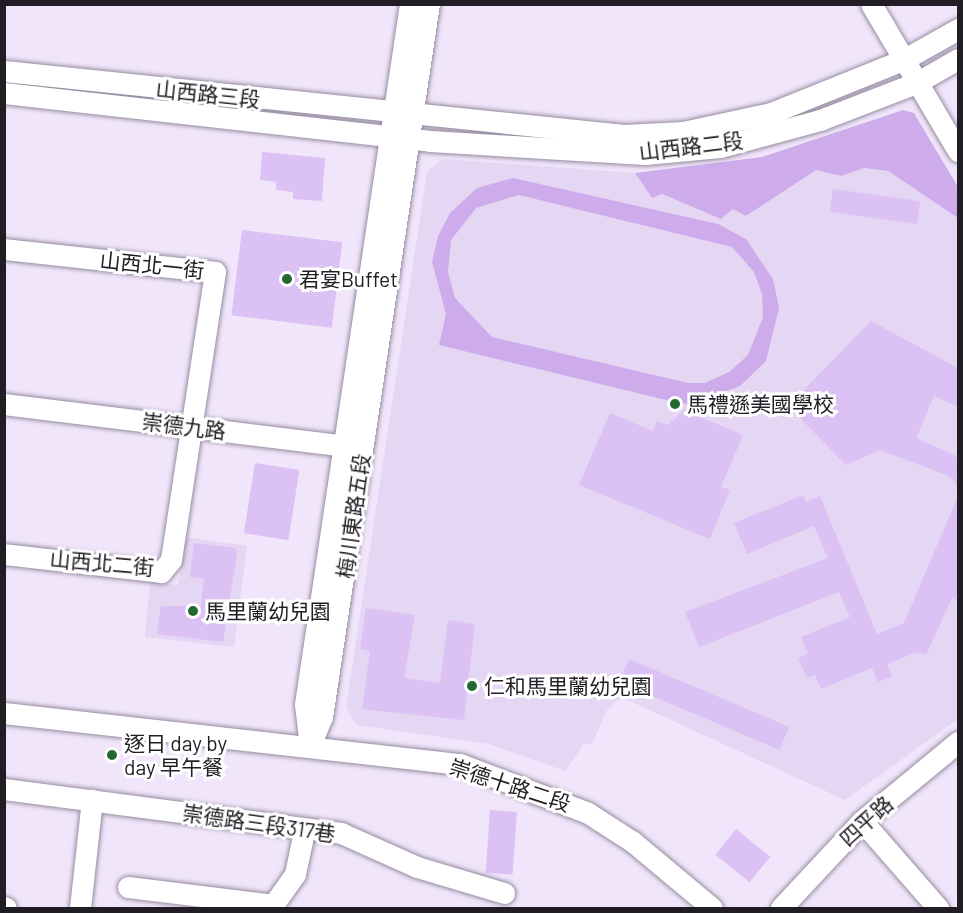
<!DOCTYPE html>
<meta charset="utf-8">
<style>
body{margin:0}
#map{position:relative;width:963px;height:913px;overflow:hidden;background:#f0e5fb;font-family:Barlow,"Noto Sans TC",sans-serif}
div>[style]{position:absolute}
.built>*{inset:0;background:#e5d6f3}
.green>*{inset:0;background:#ceaceb}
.building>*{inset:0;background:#dcc1f4;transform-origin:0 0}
.roads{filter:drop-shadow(0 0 2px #968ca0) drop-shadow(0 0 2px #968ca0)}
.minor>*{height:21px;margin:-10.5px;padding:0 10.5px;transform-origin:10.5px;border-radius:10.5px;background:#fff}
.dots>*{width:16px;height:16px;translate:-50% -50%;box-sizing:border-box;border:3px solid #fff;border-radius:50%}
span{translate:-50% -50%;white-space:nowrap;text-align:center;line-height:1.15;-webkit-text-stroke:6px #fff;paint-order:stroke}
.street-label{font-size:21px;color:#211d24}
.poi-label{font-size:21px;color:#211d24}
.left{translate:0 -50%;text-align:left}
.frame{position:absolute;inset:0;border:6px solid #211d24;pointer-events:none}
</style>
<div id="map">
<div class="built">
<i style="clip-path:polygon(442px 159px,635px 173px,652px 198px,661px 194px,721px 219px,733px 209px,747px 216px,802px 174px,816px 170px,841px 176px,863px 168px,888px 171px,958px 218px,958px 719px,845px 800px,621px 697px,607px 710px,592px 744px,584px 744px,565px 771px,489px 744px,357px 725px,346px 708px,427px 172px)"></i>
<i style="clip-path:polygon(186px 537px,247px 546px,234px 647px,145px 637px,150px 582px,178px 585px)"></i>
</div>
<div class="green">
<i style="clip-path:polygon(903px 110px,914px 113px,958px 187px,958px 218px,888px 171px,864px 168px,841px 176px,816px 170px,746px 216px,733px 209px,721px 219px,662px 194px,652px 198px,635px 173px,762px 157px)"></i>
<i style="clip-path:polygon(evenodd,513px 178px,718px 224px,746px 239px,773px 279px,779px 308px,766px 361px,740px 386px,717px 395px,718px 400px,683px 404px,439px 345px,446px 314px,432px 262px,438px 236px,450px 213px,477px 188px,513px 178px,519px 195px,732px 247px,754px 272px,762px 294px,763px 317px,748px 355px,729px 372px,705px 383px,688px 383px,492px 337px,455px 298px,448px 272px,451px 240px,476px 208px,519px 195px)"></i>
</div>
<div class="building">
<i style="clip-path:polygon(262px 152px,325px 158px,322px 201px,293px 199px,293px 192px,276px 190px,276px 182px,260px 180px)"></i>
<i style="left:833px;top:189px;width:88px;height:23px;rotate:8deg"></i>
<i style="left:242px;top:230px;width:101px;height:86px;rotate:7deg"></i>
<i style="clip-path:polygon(871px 321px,958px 368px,958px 407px,934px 396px,916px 438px,958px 457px,958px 486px,949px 476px,880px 450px,846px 465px,792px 410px,799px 395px)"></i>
<i style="clip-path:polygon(699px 406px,695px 415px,743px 435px,721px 487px,730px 490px,710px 539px,579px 485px,610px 413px,653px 431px,657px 421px,668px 425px,685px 409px)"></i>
<i style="left:255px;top:463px;width:45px;height:71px;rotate:9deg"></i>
<i style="clip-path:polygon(803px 495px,806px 502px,820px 496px,877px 634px,904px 623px,958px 496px,958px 601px,952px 598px,926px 655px,917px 652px,887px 664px,892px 676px,878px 682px,872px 668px,821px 689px,815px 675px,807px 678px,798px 658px,808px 654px,801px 637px,850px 617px,839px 592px,699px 647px,685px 612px,828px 558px,814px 526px,747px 554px,734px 523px)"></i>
<i style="clip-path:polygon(194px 543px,235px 548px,237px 554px,223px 642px,157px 634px,161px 606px,201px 606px,204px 579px,190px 577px)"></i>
<i style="clip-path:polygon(366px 608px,415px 615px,404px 678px,440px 683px,448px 620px,475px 624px,464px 720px,362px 709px,370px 651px,360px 649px)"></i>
<i style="left:629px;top:659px;width:174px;height:25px;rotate:23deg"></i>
<i style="left:490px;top:810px;width:27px;height:63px;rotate:4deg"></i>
<i style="left:736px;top:829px;width:44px;height:33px;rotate:39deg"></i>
</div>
<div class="roads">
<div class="minor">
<i style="left:871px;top:4px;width:171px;rotate:59.4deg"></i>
<i style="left:4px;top:71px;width:623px;rotate:5.89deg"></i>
<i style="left:624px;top:135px;width:59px;rotate:-2.9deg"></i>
<i style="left:683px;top:132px;width:90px;rotate:-12.2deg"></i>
<i style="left:771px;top:113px;width:142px;rotate:-21.9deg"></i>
<i style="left:903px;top:60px;width:63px;rotate:-29.4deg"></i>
<i style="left:4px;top:93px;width:429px;rotate:6.4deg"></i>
<i style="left:430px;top:141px;width:215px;rotate:3.5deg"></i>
<i style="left:645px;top:154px;width:75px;rotate:-5.3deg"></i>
<i style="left:720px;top:147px;width:104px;rotate:-15.1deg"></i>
<i style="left:820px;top:120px;width:103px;rotate:-21.1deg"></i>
<i style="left:916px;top:83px;width:48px;rotate:-29.7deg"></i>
<i style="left:4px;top:249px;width:212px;rotate:6.2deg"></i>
<i style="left:215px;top:272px;width:291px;rotate:98.7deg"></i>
<i style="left:171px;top:560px;width:16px;rotate:130deg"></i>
<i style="left:161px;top:572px;width:158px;rotate:-173.5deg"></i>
<i style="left:4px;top:404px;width:355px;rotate:7deg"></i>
<i style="left:4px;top:713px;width:459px;rotate:6.4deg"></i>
<i style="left:460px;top:764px;width:137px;rotate:20.9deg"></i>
<i style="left:588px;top:813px;width:54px;rotate:32.8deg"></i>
<i style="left:633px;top:842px;width:103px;rotate:39.9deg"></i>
<i style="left:310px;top:746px;width:31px;rotate:-68deg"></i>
<i style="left:322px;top:717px;width:721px;rotate:-81.47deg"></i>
<i style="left:310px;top:746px;width:42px;rotate:-96.8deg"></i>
<i style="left:305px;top:704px;width:708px;rotate:-81.47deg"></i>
<i style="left:4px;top:789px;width:340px;rotate:7.4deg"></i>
<i style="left:341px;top:833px;width:83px;rotate:24.1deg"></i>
<i style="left:417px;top:867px;width:91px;rotate:16.6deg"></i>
<i style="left:862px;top:821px;width:116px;rotate:48.9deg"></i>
<i style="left:128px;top:887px;width:147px;rotate:7deg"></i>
<i style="left:4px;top:907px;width:2px;rotate:27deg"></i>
<i style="left:80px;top:908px;width:109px;rotate:-83.7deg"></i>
<i style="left:271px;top:908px;width:42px;rotate:-54.8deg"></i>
<i style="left:295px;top:874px;width:35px;rotate:-78deg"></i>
<i style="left:781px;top:908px;width:119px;rotate:-47deg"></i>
<i style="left:862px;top:821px;width:124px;rotate:-39.5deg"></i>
</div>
</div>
<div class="dots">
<i style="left:287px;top:279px;background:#236731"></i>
<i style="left:675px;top:404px;background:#236731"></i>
<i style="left:193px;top:611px;background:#236731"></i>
<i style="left:472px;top:686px;background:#236731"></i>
<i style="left:112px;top:755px;background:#236731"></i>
</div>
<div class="street-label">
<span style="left:208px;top:94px;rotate:6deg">山西路三段</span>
<span style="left:691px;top:146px;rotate:-7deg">山西路二段</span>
<span style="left:152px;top:265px;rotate:6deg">山西北一街</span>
<span style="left:184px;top:426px;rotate:7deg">崇德九路</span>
<span style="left:353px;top:516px;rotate:-82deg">梅川東路五段</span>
<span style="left:102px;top:563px;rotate:5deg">山西北二街</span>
<span style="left:510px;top:785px;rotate:18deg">崇德十路二段</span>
<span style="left:866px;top:821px;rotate:-42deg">四平路</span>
<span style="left:259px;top:823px;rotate:8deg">崇德路三段317巷</span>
</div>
<div class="poi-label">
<span class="left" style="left:299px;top:279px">君宴Buffet</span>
<span class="left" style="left:687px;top:404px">馬禮遜美國學校</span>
<span class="left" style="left:205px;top:611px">馬里蘭幼兒園</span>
<span class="left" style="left:484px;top:686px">仁和馬里蘭幼兒園</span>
<span class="left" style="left:124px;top:755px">逐日 day by<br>day 早午餐</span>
</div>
<div class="frame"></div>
</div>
